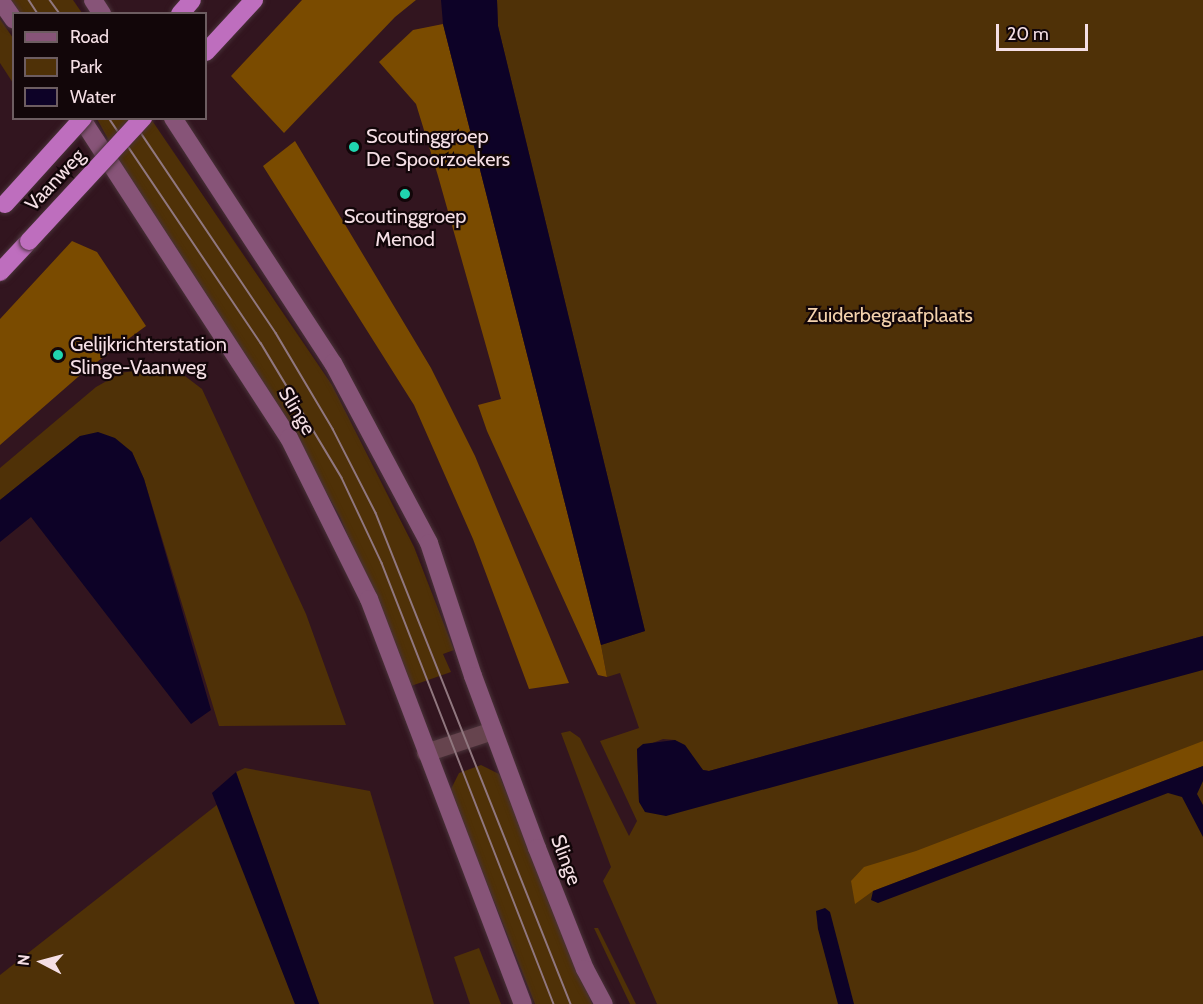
<!DOCTYPE html>
<style>
body{margin:0}
#map{position:relative;width:1203px;height:1004px;overflow:hidden;background:#32151f;font-family:Cabin,sans-serif}
div>[style]{position:absolute}
.green>*{inset:0;background:#4f3107}
.forest>*{inset:0;background:#7a4b00}
.water>*{inset:0;background:#0d0227}
.roads{filter:drop-shadow(0 0 2px #493239) drop-shadow(0 0 2px #493239)}
.tertiary>*{height:18px;margin:-9px;padding:0 9px;transform-origin:9px;border-radius:9px;background:#66444e}
.secondary>*{height:18px;margin:-9px;padding:0 9px;transform-origin:9px;border-radius:9px;background:#875478}
.trunk>*{height:18px;margin:-9px;padding:0 9px;transform-origin:9px;border-radius:9px;background:#be6ebe}
.tram>*{height:1.5px;margin:-0.75px;padding:0 0.75px;transform-origin:0.75px;border-radius:0.75px;background:#90777f}
.bridges{filter:drop-shadow(0 0 2px #493239) drop-shadow(0 0 2px #493239)}
.trunk-bridge>*{height:18px;margin:-9px;padding:0 9px;transform-origin:9px;border-radius:9px;background:#be6ebe}
.dots>*{width:16px;height:16px;translate:-50% -50%;box-sizing:border-box;border:3px solid #120609;border-radius:50%}
span{translate:-50% -50%;white-space:nowrap;text-align:center;line-height:1.15;-webkit-text-stroke:4.5px #120609;paint-order:stroke}
.poi-label{font-size:20px;color:#f5dfe5}
.left{translate:0 -50%;text-align:left}
.street-label{font-size:20px;color:#f5dfe5}
.park-label{font-size:20px;color:#f4d2ad}
.legend{position:absolute;left:12px;top:12px;width:195px;height:108px;box-sizing:border-box;background:#120609;border:2px solid #6d5d61;margin:0;padding:8px 10px;list-style:none;font-size:18px;color:#f5dfe5}
.legend li{display:flex;align-items:center;gap:12px;height:30px}
.legend b{width:30px;border:2px solid #6d5d61}
.north{position:absolute;left:12px;top:932px;width:60px;height:60px;-webkit-text-stroke:4px #120609;paint-order:stroke;rotate:276deg;font-size:16px;font-weight:700;line-height:24px;text-align:center;color:#f5dfe5}
.north::after{content:'';display:block;margin:auto;width:21px;height:27px;background:#f5dfe5;clip-path:polygon(50% 0,100% 100%,50% 72%,0 100%)}
.scale{position:absolute;left:996px;top:24px;width:92px;height:27px;box-sizing:border-box;border:3px solid #f5dfe5;border-top:0;padding-left:8px;font-size:18px;line-height:21px;white-space:nowrap;color:#f5dfe5;-webkit-text-stroke:4px #120609;paint-order:stroke}
</style>
<div id="map">
<div class="green">
<i style="clip-path:polygon(6px 0,73px 0,82px 13px,16px 13px)"></i>
<i style="clip-path:polygon(497px 0,1203px 0,1203px 636px,709px 771px,703px 770px,675px 740px,663px 739px,637px 749px,639px 802px,1203px 648px,1203px 1004px,657px 1004px,603px 881px,611px 867px,561px 733px,570px 731px,580px 738px,629px 836px,637px 821px,600px 741px,639px 728px,620px 673px,607px 677px,601px 645px,645px 631px,498px 26px)"></i>
<i style="clip-path:polygon(0 19px,13px 38px,13px 83px,0 63px)"></i>
<i style="clip-path:polygon(97px 119px,151px 119px,332px 385px,414px 547px,454px 650px,443px 654px,451px 672px,411px 686px,340px 517px,282px 413px,132px 183px)"></i>
<i style="clip-path:polygon(150px 368px,177px 370px,202px 389px,306px 614px,346px 725px,219px 726px,144px 479px,132px 452px,80px 436px,0 500px,0 468px,96px 387px,121px 373px)"></i>
<i style="clip-path:polygon(481px 765px,499px 774px,592px 1004px,535px 1004px,450px 791px,459px 773px)"></i>
<i style="clip-path:polygon(245px 768px,370px 791px,434px 1004px,319px 1004px,236px 772px)"></i>
<i style="clip-path:polygon(218px 804px,295px 1004px,0 1004px,0 975px)"></i>
<i style="clip-path:polygon(594px 928px,598px 928px,636px 1004px,630px 1004px)"></i>
<i style="clip-path:polygon(479px 948px,501px 1004px,470px 1004px,454px 957px)"></i>
</div>
<div class="forest">
<i style="clip-path:polygon(302px 0,416px 0,395px 17px,284px 133px,231px 76px)"></i>
<i style="clip-path:polygon(443px 24px,601px 645px,607px 677px,598px 675px,487px 431px,478px 405px,501px 399px,438px 176px,416px 104px,379px 62px,413px 30px)"></i>
<i style="clip-path:polygon(295px 141px,431px 368px,475px 456px,569px 683px,529px 689px,473px 539px,414px 405px,263px 166px)"></i>
<i style="clip-path:polygon(72px 241px,97px 252px,146px 326px,86px 370px,0 445px,0 319px)"></i>
<i style="clip-path:polygon(1203px 741px,1203px 766px,873px 891px,855px 904px,851px 881px,864px 867px,916px 851px)"></i>
</div>
<div class="water">
<i style="clip-path:polygon(441px 0,497px 0,498px 26px,645px 631px,601px 645px,443px 24px)"></i>
<i style="clip-path:polygon(98px 432px,115px 438px,132px 452px,144px 479px,211px 710px,191px 724px,31px 517px,0 542px,0 500px,80px 436px)"></i>
<i style="clip-path:polygon(1203px 636px,1203px 670px,666px 816px,645px 812px,639px 802px,637px 749px,643px 744px,675px 740px,685px 745px,703px 770px,709px 771px)"></i>
<i style="clip-path:polygon(1203px 766px,1203px 781px,1197px 794px,1203px 805px,1203px 837px,1182px 797px,1168px 793px,878px 903px,871px 900px,873px 891px)"></i>
<i style="clip-path:polygon(236px 772px,319px 1004px,295px 1004px,212px 793px)"></i>
<i style="clip-path:polygon(825px 908px,830px 912px,854px 1004px,838px 1004px,818px 929px,816px 911px)"></i>
</div>
<div class="roads">
<div class="tertiary">
<i style="left:426px;top:753px;width:71px;rotate:-18.2deg"></i>
</div>
<div class="secondary">
<i style="left:0;top:0;width:24px;rotate:55deg"></i>
<i style="left:93px;top:0;width:17px;rotate:57deg"></i>
<i style="left:81px;top:118px;width:382px;rotate:57deg"></i>
<i style="left:289px;top:438px;width:180px;rotate:63.6deg"></i>
<i style="left:369px;top:599px;width:433px;rotate:69.2deg"></i>
<i style="left:173px;top:118px;width:293px;rotate:56.9deg"></i>
<i style="left:333px;top:363px;width:204px;rotate:61.9deg"></i>
<i style="left:429px;top:543px;width:140px;rotate:71.7deg"></i>
<i style="left:473px;top:676px;width:184px;rotate:69.6deg"></i>
<i style="left:537px;top:848px;width:130px;rotate:68.4deg"></i>
<i style="left:585px;top:969px;width:40px;rotate:62deg"></i>
</div>
<div class="trunk">
<i style="left:180px;top:14px;width:18px;rotate:-49deg"></i>
<i style="left:206px;top:52px;width:71px;rotate:-47.3deg"></i>
<i style="left:0;top:272px;width:42px;rotate:-46.9deg"></i>
</div>
</div>
<div class="tram">
<i style="left:29px;top:0;width:17px;rotate:57deg"></i>
<i style="left:50px;top:0;width:17px;rotate:54deg"></i>
<i style="left:109px;top:118px;width:272px;rotate:56deg"></i>
<i style="left:261px;top:343px;width:157px;rotate:59deg"></i>
<i style="left:342px;top:478px;width:94px;rotate:64.8deg"></i>
<i style="left:382px;top:563px;width:473px;rotate:68.7deg"></i>
<i style="left:131px;top:118px;width:259px;rotate:56deg"></i>
<i style="left:276px;top:333px;width:112px;rotate:59.3deg"></i>
<i style="left:333px;top:429px;width:94px;rotate:62.9deg"></i>
<i style="left:376px;top:513px;width:528px;rotate:68.34deg"></i>
</div>
<div class="bridges">
<div class="trunk-bridge">
<i style="left:5px;top:204px;width:116px;rotate:-47.8deg"></i>
<i style="left:29px;top:241px;width:168px;rotate:-47.2deg"></i>
</div>
</div>
<div class="dots">
<i style="left:354px;top:147px;background:#20d5b0"></i>
<i style="left:405px;top:194px;background:#20d5b0"></i>
<i style="left:58px;top:355px;background:#20d5b0"></i>
</div>
<div class="poi-label">
<span class="left" style="left:366px;top:148px">Scoutinggroep<br>De Spoorzoekers</span>
<span style="left:405px;top:228px">Scoutinggroep<br>Menod</span>
<span class="left" style="left:70px;top:356px">Gelijkrichterstation<br>Slinge-Vaanweg</span>
</div>
<div class="street-label">
<span style="left:55px;top:180px;rotate:-47deg">Vaanweg</span>
<span style="left:297px;top:411px;rotate:59deg">Slinge</span>
<span style="left:566px;top:860px;rotate:69deg">Slinge</span>
</div>
<div class="park-label">
<span style="left:890px;top:315px">Zuiderbegraafplaats</span>
</div>
<ul class="legend">
<li><b style="height:8px;background:#875478"></b>Road</li>
<li><b style="height:16px;background:#4f3107"></b>Park</li>
<li><b style="height:16px;background:#0d0227"></b>Water</li>
</ul>
<div class="north">N</div>
<div class="scale">20 m</div>
</div>
